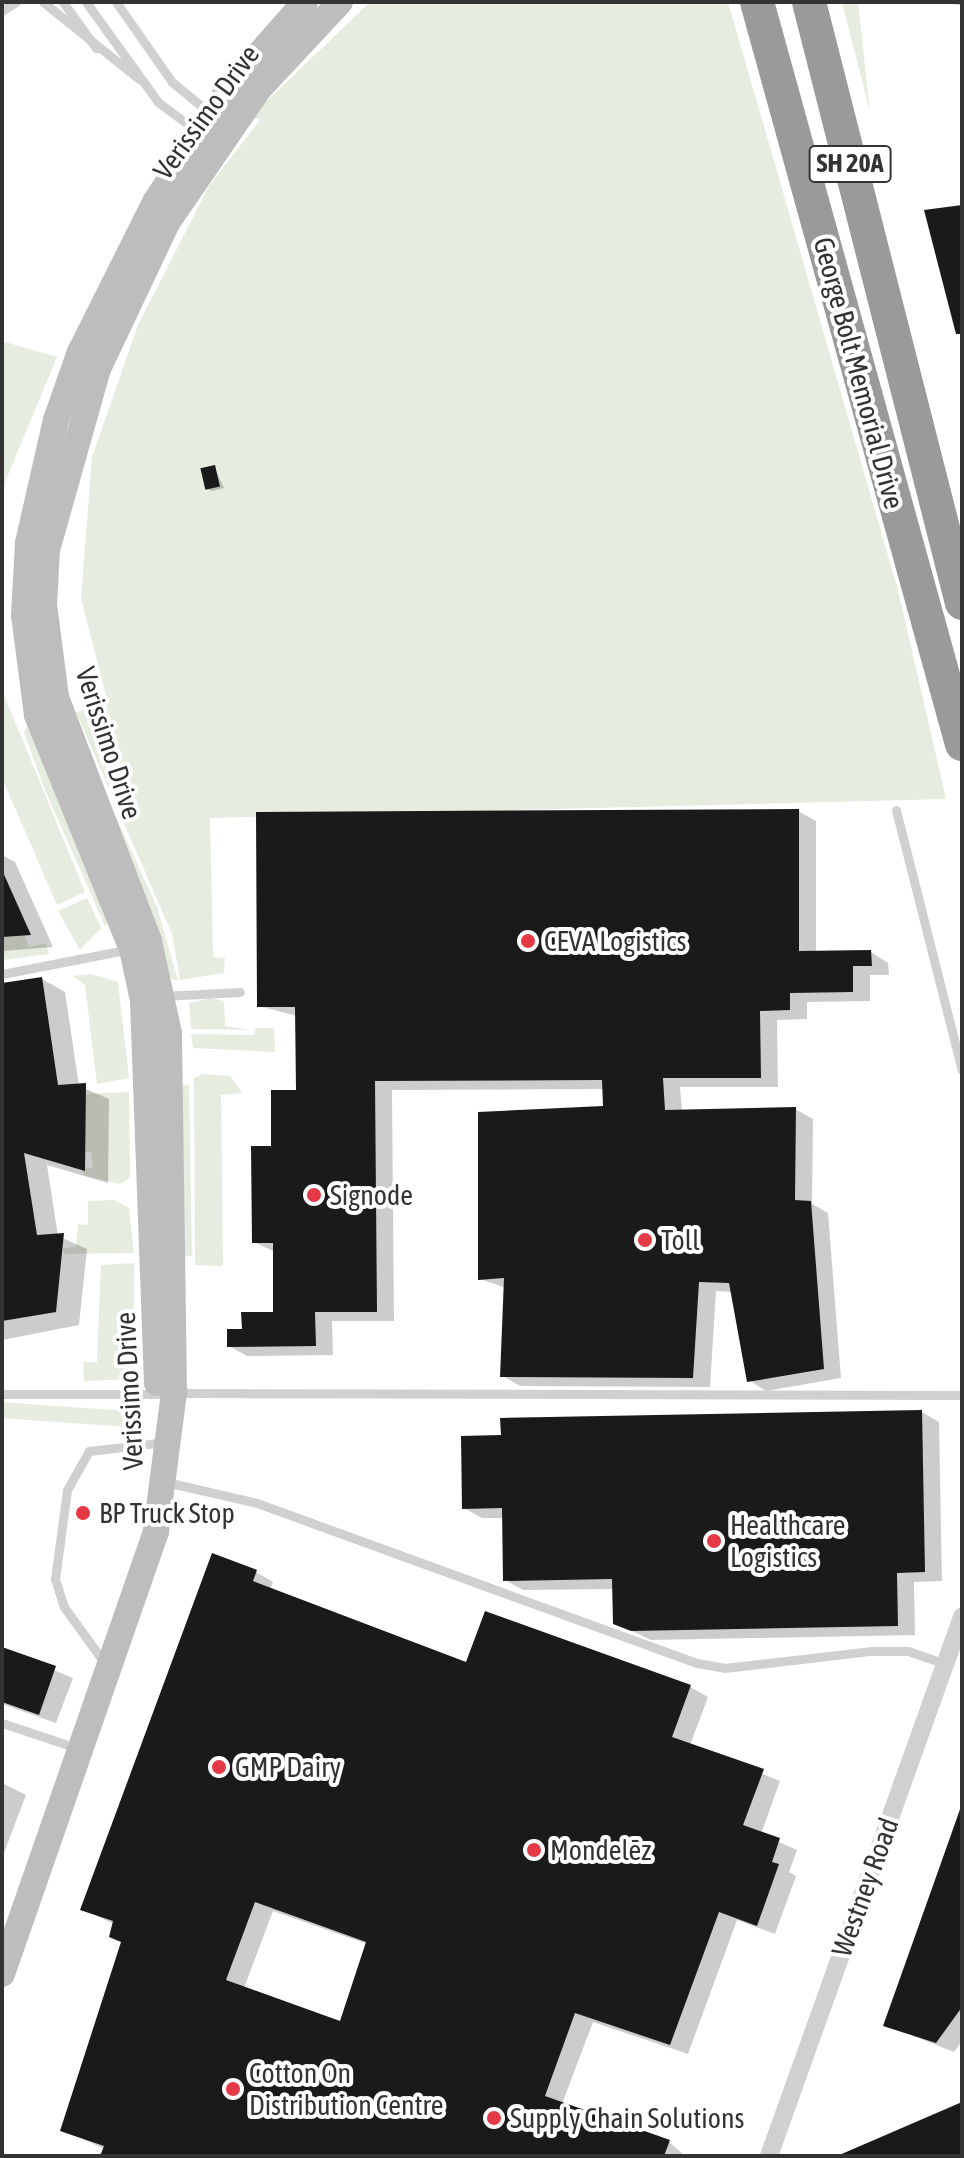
<!DOCTYPE html>
<meta charset="utf-8">
<style>
body{margin:0}
#map{position:relative;width:964px;height:2158px;overflow:hidden;background:#fff;font-family:"Asap Condensed",sans-serif}
div>[style]{position:absolute}
.green>*{inset:0;background:#e6ecdf;transform-origin:0 0}
.shadow>*{inset:0;background:#0003}
.building>*{inset:0;background:#1a1a1a;transform-origin:0 0}
.lane>*{height:9px;margin:-4.5px;padding:0 4.5px;transform-origin:4.5px;border-radius:4.5px;background:#d0d0d0}
.street>*{height:18px;margin:-9px;padding:0 9px;transform-origin:9px;border-radius:9px;background:#d0d0d0}
.secondary>*{height:26px;margin:-13px;padding:0 13px;transform-origin:13px;border-radius:13px;background:#bdbdbd}
.highway>*{height:34px;margin:-17px;padding:0 17px;transform-origin:17px;border-radius:17px;background:#9a9a9a}
.dots>*{width:22px;height:22px;translate:-50% -50%;box-sizing:border-box;border:4px solid #fff;border-radius:50%}
span{translate:-50% -50%;white-space:nowrap;text-align:center;line-height:1.15;-webkit-text-stroke:8px #fff;paint-order:stroke}
.shield-label span{padding:2px 6px;background:#fff;border:2px solid;border-radius:6px;-webkit-text-stroke-width:0}
.shield-label{font-size:26px;color:#333;font-weight:700}
.street-label{font-size:28px;color:#333}
.poi-label{font-size:28px;color:#333}
.left{translate:0 -50%;text-align:left}
.frame{position:absolute;inset:0;border:4px solid #333;pointer-events:none}
</style>
<div id="map">
<div class="green">
<i style="clip-path:polygon(370px 2px,728px 2px,898px 590px,946px 799px,210px 818px,213px 957px,225px 958px,224px 973px,180px 980px,172px 934px,76px 712px,108px 704px,81px 598px,92px 457px,138px 325px,209px 186px,260px 120px,251px 116px)"></i>
<i style="clip-path:polygon(842px 2px,858px 2px,870px 112px)"></i>
<i style="clip-path:polygon(2px 341px,57px 357px,5px 482px,2px 508px)"></i>
<i style="clip-path:polygon(2px 690px,85px 892px,57px 905px,2px 778px)"></i>
<i style="clip-path:polygon(29px 725px,111px 922px,105px 926px,45px 790px,24px 732px)"></i>
<i style="clip-path:polygon(115px 815px,157px 907px,178px 981px,171px 979px,109px 818px)"></i>
<i style="clip-path:polygon(87px 898px,101px 928px,80px 950px,58px 911px)"></i>
<i style="clip-path:polygon(24px 934px,29px 947px,46px 943px,49px 954px,2px 960px,2px 937px)"></i>
<i style="clip-path:polygon(91px 974px,118px 982px,129px 1078px,97px 1084px,85px 985px,73px 976px)"></i>
<i style="clip-path:polygon(211px 998px,224px 1001px,225px 1026px,251px 1030px,191px 1029px,189px 1003px)"></i>
<i style="clip-path:polygon(256px 1028px,274px 1028px,275px 1052px,193px 1048px,191px 1034px,254px 1035px)"></i>
<i style="clip-path:polygon(203px 1074px,230px 1076px,243px 1093px,221px 1095px,223px 1266px,195px 1265px,194px 1078px)"></i>
<i style="left:189px;top:1085px;width:171px;height:7px;rotate:89deg"></i>
<i style="clip-path:polygon(129px 1092px,130px 1178px,120px 1184px,83px 1175px,82px 1166px,93px 1169px,91px 1152px,83px 1152px,82px 1094px)"></i>
<i style="clip-path:polygon(114px 1200px,129px 1208px,134px 1253px,64px 1254px,63px 1248px,76px 1247px,78px 1224px,88px 1225px,88px 1201px)"></i>
<i style="clip-path:polygon(134px 1263px,133px 1379px,84px 1381px,83px 1362px,97px 1362px,101px 1265px)"></i>
<i style="left:129px;top:1411px;width:16px;height:127px;rotate:94deg"></i>
</div>
<div class="shadow">
<i style="clip-path:polygon(940px 2px,962px 2px,962px 15px,960px 5px)"></i>
<i style="clip-path:polygon(214px 467px,224px 488px,212px 491px,206px 488px)"></i>
<i style="clip-path:polygon(798px 811px,816px 821px,816px 953px,871px 952px,888px 963px,889px 975px,870px 975px,870px 1001px,807px 1002px,807px 1019px,777px 1020px,778px 1087px,680px 1087px,682px 1111px,795px 1109px,813px 1119px,812px 1204px,828px 1213px,841px 1378px,766px 1391px,749px 1380px,732px 1292px,716px 1291px,710px 1387px,520px 1386px,503px 1376px,506px 1288px,480px 1279px,605px 1108px,604px 1089px,392px 1090px,394px 1321px,332px 1321px,333px 1355px,247px 1356px,229px 1346px,275px 1314px,275px 1252px,254px 1242px,273px 1148px,298px 1092px,297px 1016px,259px 1006px)"></i>
<i style="clip-path:polygon(2px 855px,15px 862px,53px 947px,2px 951px)"></i>
<i style="clip-path:polygon(42px 979px,65px 992px,79px 1086px,109px 1099px,108px 1183px,47px 1165px,58px 1236px,87px 1249px,79px 1325px,2px 1340px,2px 985px)"></i>
<i style="clip-path:polygon(922px 1412px,939px 1422px,942px 1581px,914px 1582px,915px 1635px,651px 1640px,615px 1623px,614px 1589px,523px 1590px,505px 1580px,504px 1518px,482px 1518px,464px 1508px)"></i>
<i style="clip-path:polygon(evenodd,256px 1572px,273px 1582px,270px 1590px,468px 1665px,690px 1687px,708px 1697px,690px 1745px,780px 1781px,761px 1834px,797px 1850px,789px 1872px,796px 1876px,775px 1934px,737px 1920px,688px 2054px,593px 2022px,562px 2104px,669px 2142px,685px 2156px,102px 2156px,105px 2149px,62px 2130px,122px 1944px,114px 1924px,83px 1909px,256px 1572px,273px 1911px,367px 1944px,341px 2024px,244px 1988px,273px 1911px)"></i>
<i style="clip-path:polygon(2px 1649px,73px 1678px,56px 1723px,2px 1704px)"></i>
<i style="clip-path:polygon(2px 1783px,26px 1795px,2px 1858px)"></i>
<i style="clip-path:polygon(962px 1802px,962px 2041px,954px 2052px,886px 2025px)"></i>
</div>
<div class="building">
<i style="clip-path:polygon(962px 205px,962px 334px,956px 334px,924px 210px)"></i>
<i style="left:215px;top:465px;width:22px;height:15px;rotate:77deg"></i>
<i style="clip-path:polygon(799px 809px,799px 951px,871px 950px,872px 966px,853px 966px,853px 992px,790px 993px,790px 1010px,760px 1011px,761px 1078px,663px 1078px,665px 1110px,796px 1107px,795px 1200px,811px 1201px,824px 1369px,747px 1382px,729px 1283px,699px 1282px,693px 1378px,500px 1377px,504px 1278px,478px 1280px,478px 1112px,603px 1106px,602px 1080px,375px 1081px,377px 1312px,315px 1312px,316px 1346px,227px 1347px,227px 1329px,242px 1329px,241px 1312px,273px 1312px,273px 1243px,252px 1243px,251px 1146px,271px 1146px,271px 1090px,296px 1090px,295px 1007px,257px 1007px,256px 812px)"></i>
<i style="clip-path:polygon(2px 870px,31px 935px,2px 937px)"></i>
<i style="clip-path:polygon(42px 977px,58px 1085px,86px 1083px,85px 1171px,24px 1153px,37px 1235px,64px 1233px,56px 1312px,2px 1321px,2px 983px)"></i>
<i style="clip-path:polygon(922px 1410px,925px 1572px,897px 1573px,898px 1626px,631px 1631px,613px 1624px,612px 1579px,503px 1581px,502px 1508px,462px 1509px,461px 1436px,501px 1435px,500px 1418px)"></i>
<i style="clip-path:polygon(evenodd,212px 1553px,257px 1570px,253px 1581px,466px 1662px,485px 1611px,691px 1685px,672px 1737px,764px 1769px,743px 1825px,780px 1838px,772px 1862px,779px 1864px,757px 1926px,719px 1912px,670px 2045px,575px 2013px,545px 2096px,670px 2140px,664px 2156px,100px 2156px,104px 2146px,60px 2131px,121px 1942px,109px 1937px,113px 1921px,80px 1910px,212px 1553px,255px 1902px,366px 1942px,340px 2021px,226px 1980px,255px 1902px)"></i>
<i style="clip-path:polygon(2px 1647px,56px 1666px,39px 1715px,2px 1702px)"></i>
<i style="clip-path:polygon(962px 1804px,962px 2007px,936px 2043px,883px 2026px)"></i>
<i style="clip-path:polygon(962px 2102px,962px 2156px,837px 2156px)"></i>
</div>
<div class="lane">
<i style="left:43px;top:2px;width:123px;rotate:38.7deg"></i>
<i style="left:63px;top:2px;width:57px;rotate:54.3deg"></i>
<i style="left:86px;top:2px;width:123px;rotate:54.2deg"></i>
<i style="left:158px;top:102px;width:50px;rotate:36.9deg"></i>
<i style="left:116px;top:2px;width:98px;rotate:55deg"></i>
<i style="left:172px;top:82px;width:50px;rotate:39.4deg"></i>
<i style="left:2px;top:11px;width:17px;rotate:-33deg"></i>
<i style="left:896px;top:810px;width:268px;rotate:75.8deg"></i>
<i style="left:2px;top:974px;width:131px;rotate:-11deg"></i>
<i style="left:162px;top:996px;width:78px;rotate:-2.9deg"></i>
<i style="left:177px;top:1393px;width:785px;rotate:0.15deg"></i>
<i style="left:2px;top:1394px;width:161px"></i>
<i style="left:166px;top:1482px;width:93px;rotate:13deg"></i>
<i style="left:257px;top:1503px;width:468px;rotate:20deg"></i>
<i style="left:697px;top:1663px;width:27px;rotate:10deg"></i>
<i style="left:724px;top:1668px;width:149px;rotate:-6.6deg"></i>
<i style="left:872px;top:1651px;width:36px"></i>
<i style="left:908px;top:1651px;width:39px;rotate:19deg"></i>
<i style="left:106px;top:1665px;width:72px;rotate:-125.9deg"></i>
<i style="left:64px;top:1607px;width:29px;rotate:-108deg"></i>
<i style="left:55px;top:1579px;width:90px;rotate:-82.3deg"></i>
<i style="left:67px;top:1490px;width:45px;rotate:-60.6deg"></i>
<i style="left:89px;top:1451px;width:78px;rotate:-6.7deg"></i>
<i style="left:2px;top:1723px;width:79px;rotate:18.4deg"></i>
</div>
<div class="street">
<i style="left:769px;top:2156px;width:573px;rotate:-70.3deg"></i>
</div>
<div class="secondary">
<i style="left:157px;top:1383px;width:383px;rotate:-92.1deg"></i>
<i style="left:143px;top:1000px;width:52px;rotate:-102.2deg"></i>
<i style="left:132px;top:949px;width:253px;rotate:-112.1deg"></i>
<i style="left:37px;top:715px;width:101px;rotate:-97.4deg"></i>
<i style="left:24px;top:615px;width:72px;rotate:-86.8deg"></i>
<i style="left:28px;top:543px;width:126px;rotate:-77.2deg"></i>
<i style="left:56px;top:420px;width:72px;rotate:-70.6deg"></i>
<i style="left:80px;top:352px;width:168px;rotate:-63.4deg"></i>
<i style="left:155px;top:202px;width:139px;rotate:-56.8deg"></i>
<i style="left:231px;top:86px;width:112px;rotate:-48.6deg"></i>
<i style="left:2px;top:1974px;width:469px;rotate:-70.8deg"></i>
<i style="left:156px;top:1531px;width:139px;rotate:-82.6deg"></i>
<i style="left:174px;top:1393px;width:360px;rotate:-90.8deg"></i>
<i style="left:169px;top:1033px;width:94px;rotate:-102.3deg"></i>
<i style="left:149px;top:941px;width:261px;rotate:-110.9deg"></i>
<i style="left:56px;top:697px;width:93px;rotate:-97.4deg"></i>
<i style="left:44px;top:605px;width:55px;rotate:-86.9deg"></i>
<i style="left:47px;top:550px;width:188px;rotate:-74.3deg"></i>
<i style="left:98px;top:369px;width:161px;rotate:-64.7deg"></i>
<i style="left:167px;top:223px;width:161px;rotate:-55.6deg"></i>
<i style="left:258px;top:90px;width:120px;rotate:-47deg"></i>
</div>
<div class="highway">
<i style="left:757px;top:2px;width:770px;rotate:74.56deg"></i>
<i style="left:809px;top:2px;width:620px;rotate:75.72deg"></i>
</div>
<div class="dots">
<i style="left:528px;top:941px;background:#e63946"></i>
<i style="left:314px;top:1195px;background:#e63946"></i>
<i style="left:645px;top:1240px;background:#e63946"></i>
<i style="left:83px;top:1513px;background:#e63946"></i>
<i style="left:714px;top:1541px;background:#e63946"></i>
<i style="left:219px;top:1767px;background:#e63946"></i>
<i style="left:534px;top:1850px;background:#e63946"></i>
<i style="left:233px;top:2089px;background:#e63946"></i>
<i style="left:494px;top:2118px;background:#e63946"></i>
</div>
<div class="shield-label">
<span style="left:850px;top:164px">SH 20A</span>
</div>
<div class="street-label">
<span style="left:206px;top:112px;rotate:-54deg">Verissimo Drive</span>
<span style="left:859px;top:373px;rotate:75deg">George Bolt Memorial Drive</span>
<span style="left:109px;top:743px;rotate:72deg">Verissimo Drive</span>
<span style="left:129px;top:1391px;rotate:-93deg">Verissimo Drive</span>
<span style="left:865px;top:1887px;rotate:-70deg">Westney Road</span>
</div>
<div class="poi-label">
<span class="left" style="left:544px;top:941px">CEVA Logistics</span>
<span class="left" style="left:330px;top:1195px">Signode</span>
<span class="left" style="left:661px;top:1240px">Toll</span>
<span class="left" style="left:99px;top:1513px">BP Truck Stop</span>
<span class="left" style="left:730px;top:1541px">Healthcare<br>Logistics</span>
<span class="left" style="left:235px;top:1767px">GMP Dairy</span>
<span class="left" style="left:550px;top:1850px">Mondelēz</span>
<span class="left" style="left:249px;top:2089px">Cotton On<br>Distribution Centre</span>
<span class="left" style="left:510px;top:2118px">Supply Chain Solutions</span>
</div>
<div class="frame"></div>
</div>
